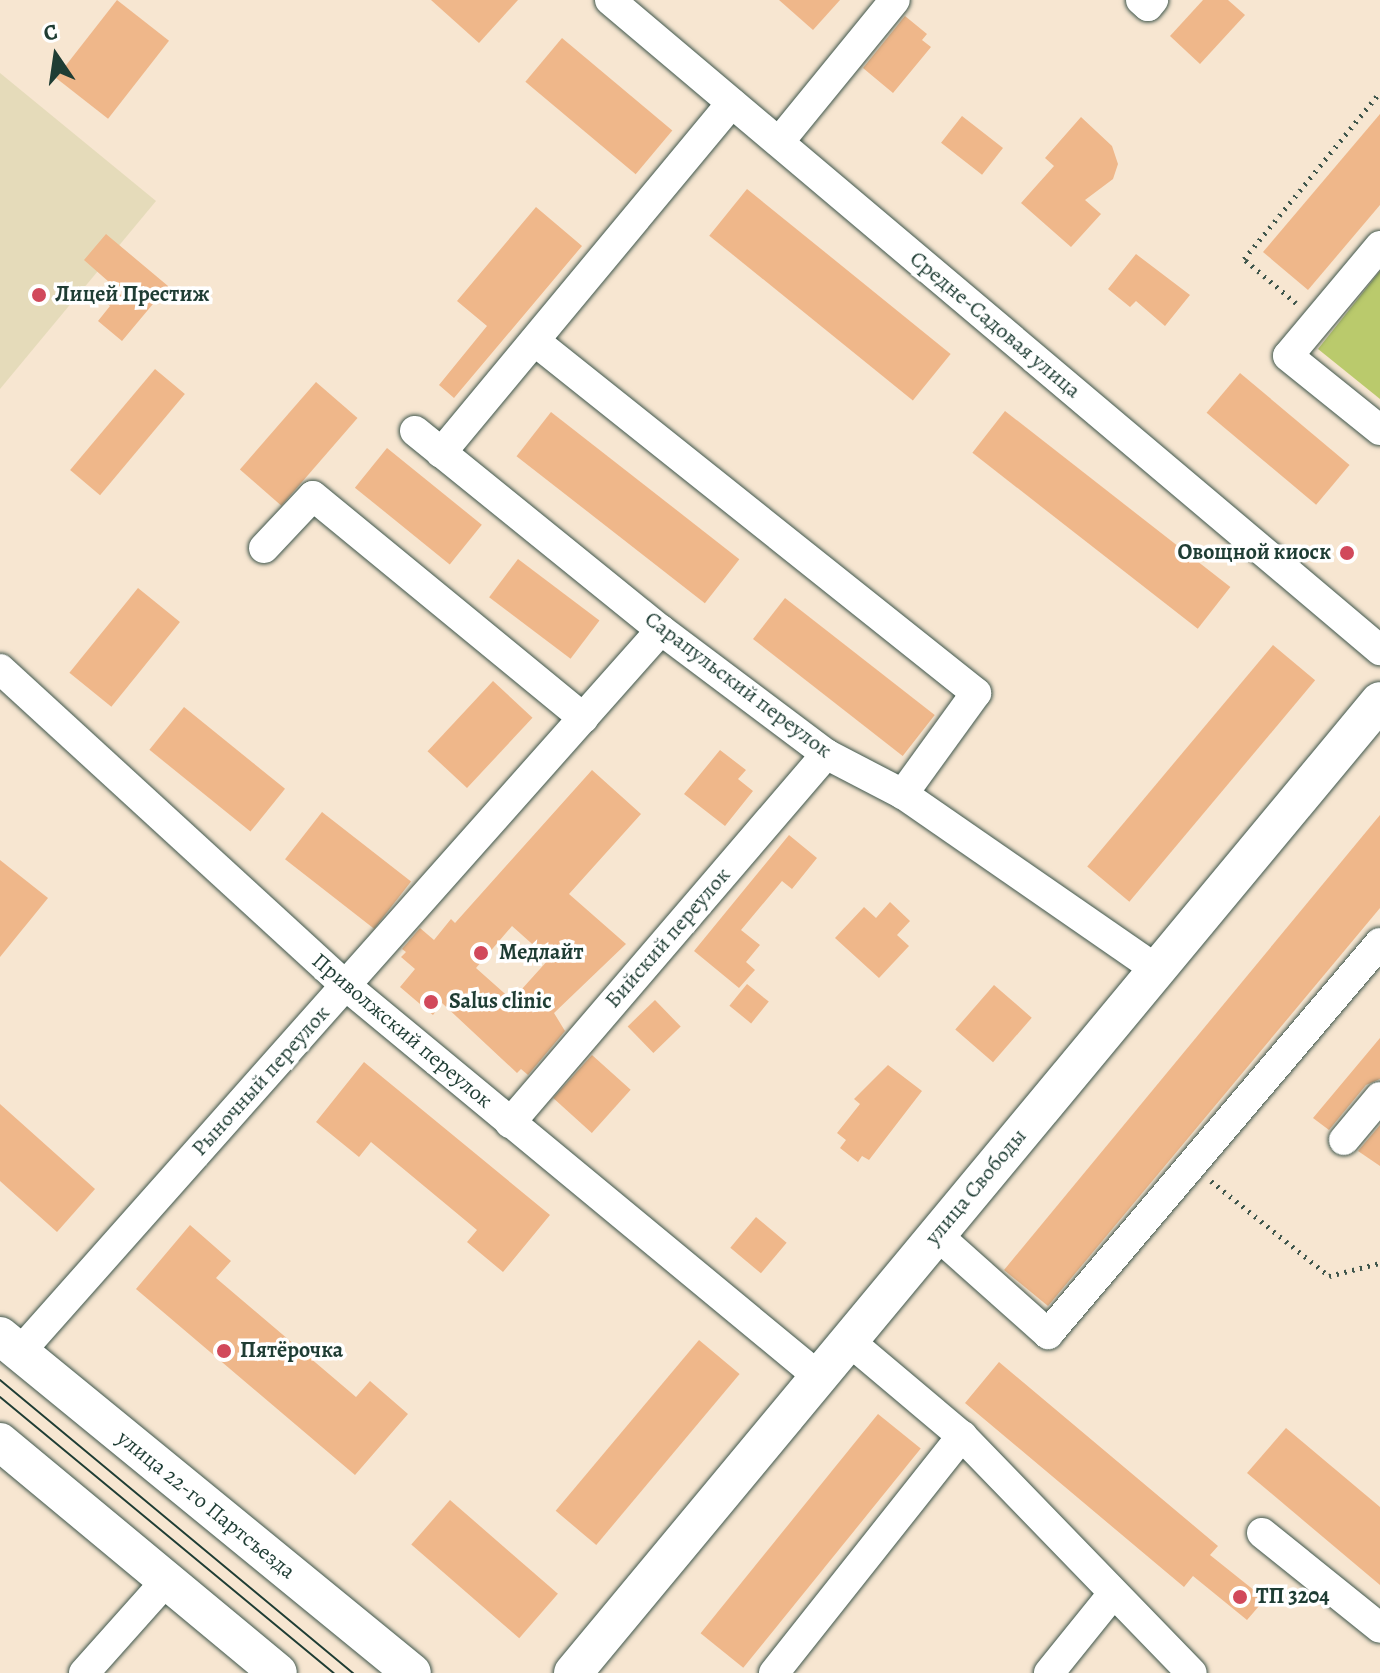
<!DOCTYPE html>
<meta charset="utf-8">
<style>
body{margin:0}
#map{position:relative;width:1380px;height:1673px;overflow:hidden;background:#f7e6d1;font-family:Alegreya,serif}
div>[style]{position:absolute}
.built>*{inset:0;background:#e5dbba}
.green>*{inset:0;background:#baca6c}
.building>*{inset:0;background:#efb78a;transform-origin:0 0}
.path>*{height:5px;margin-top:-2.5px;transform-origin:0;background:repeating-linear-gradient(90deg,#3f564c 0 2px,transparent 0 8px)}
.roads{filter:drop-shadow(0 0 2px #3f564c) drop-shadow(0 0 2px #3f564c)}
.minor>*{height:30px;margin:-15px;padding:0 15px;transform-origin:15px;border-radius:15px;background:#fff}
.major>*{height:38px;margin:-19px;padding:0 19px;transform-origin:19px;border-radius:19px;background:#fff}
.tram>*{height:2px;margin:-1px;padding:0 1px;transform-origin:1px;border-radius:1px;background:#1f3d34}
.dots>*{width:22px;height:22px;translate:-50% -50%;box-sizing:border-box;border:4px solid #fff;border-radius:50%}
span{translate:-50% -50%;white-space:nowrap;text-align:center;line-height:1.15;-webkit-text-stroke:7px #fff;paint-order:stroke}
.poi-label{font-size:22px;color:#1f3d34;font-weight:700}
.left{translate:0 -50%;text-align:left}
.right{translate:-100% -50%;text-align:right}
.street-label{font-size:22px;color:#1f3d34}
.north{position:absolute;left:16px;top:16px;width:80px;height:80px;-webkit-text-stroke:6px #fff;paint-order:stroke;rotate:347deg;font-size:22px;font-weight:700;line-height:32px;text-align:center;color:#1f3d34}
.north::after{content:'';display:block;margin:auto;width:28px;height:36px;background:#1f3d34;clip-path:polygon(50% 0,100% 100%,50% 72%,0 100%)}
</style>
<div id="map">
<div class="built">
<i style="clip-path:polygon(0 73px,156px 201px,0 389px)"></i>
</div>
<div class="green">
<i style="clip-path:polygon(1380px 271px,1380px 399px,1318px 349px)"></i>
</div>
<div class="building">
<i style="left:117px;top:0;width:66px;height:99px;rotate:38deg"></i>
<i style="clip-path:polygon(431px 0,518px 0,479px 43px)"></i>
<i style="clip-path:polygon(779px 0,840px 0,813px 30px)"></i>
<i style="clip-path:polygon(1203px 0,1228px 0,1245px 15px,1200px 64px,1170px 36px)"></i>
<i style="clip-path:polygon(905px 16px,927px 34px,922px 40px,931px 47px,893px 93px,863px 68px)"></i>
<i style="left:562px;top:38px;width:144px;height:57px;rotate:40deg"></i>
<i style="clip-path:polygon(1380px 114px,1380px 205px,1308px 290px,1263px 252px)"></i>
<i style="left:962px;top:116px;width:52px;height:34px;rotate:38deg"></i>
<i style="clip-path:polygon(1081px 117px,1112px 146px,1118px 164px,1113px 179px,1085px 200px,1101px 214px,1071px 247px,1021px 203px,1054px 166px,1045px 158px)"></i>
<i style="left:747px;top:189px;width:262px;height:60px;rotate:39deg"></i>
<i style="clip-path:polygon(536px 207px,582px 246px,454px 398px,439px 385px,487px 326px,457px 301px)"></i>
<i style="clip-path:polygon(106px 234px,168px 286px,122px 341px,98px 321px,110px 306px,97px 296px,109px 282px,84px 260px)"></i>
<i style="clip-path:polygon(1136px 254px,1190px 295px,1165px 326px,1136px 301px,1130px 307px,1108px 289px)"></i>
<i style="left:155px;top:369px;width:39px;height:132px;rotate:40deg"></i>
<i style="left:1240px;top:373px;width:143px;height:52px;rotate:40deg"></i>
<i style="left:316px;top:382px;width:55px;height:116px;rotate:41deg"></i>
<i style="left:1005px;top:411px;width:286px;height:53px;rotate:38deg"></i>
<i style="left:551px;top:412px;width:239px;height:56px;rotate:38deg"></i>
<i style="left:387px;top:448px;width:122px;height:51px;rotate:39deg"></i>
<i style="left:518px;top:559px;width:102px;height:48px;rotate:37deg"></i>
<i style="left:138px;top:588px;width:54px;height:109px;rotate:39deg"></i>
<i style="left:785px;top:598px;width:190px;height:52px;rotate:38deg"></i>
<i style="left:1273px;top:645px;width:55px;height:289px;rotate:40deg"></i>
<i style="left:493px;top:681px;width:54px;height:96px;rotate:43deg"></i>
<i style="left:184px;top:707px;width:130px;height:55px;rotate:39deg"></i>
<i style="clip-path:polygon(720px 750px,746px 770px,738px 779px,753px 791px,725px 826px,684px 794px)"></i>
<i style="clip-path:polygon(evenodd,592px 770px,641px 814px,569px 894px,626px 944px,554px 1013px,565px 1031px,528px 1075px,521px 1069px,517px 1073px,442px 1003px,433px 1015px,400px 987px,415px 969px,401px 957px,406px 952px,402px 949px,420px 928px,434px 940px,451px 919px,455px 923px,592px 770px,512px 926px,549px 959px,512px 1000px,476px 968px,512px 926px)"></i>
<i style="left:322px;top:812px;width:113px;height:60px;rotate:38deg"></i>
<i style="clip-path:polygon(1380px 815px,1380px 908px,1048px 1306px,1004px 1270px)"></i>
<i style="clip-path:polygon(789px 835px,817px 858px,792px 889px,782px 881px,741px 930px,760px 945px,746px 962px,755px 970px,739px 988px,694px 951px)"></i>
<i style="clip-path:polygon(0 860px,48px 898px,0 957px)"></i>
<i style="clip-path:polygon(890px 902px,910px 921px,897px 935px,909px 946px,879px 978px,835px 938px,864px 907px,876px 918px)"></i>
<i style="left:747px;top:984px;width:28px;height:28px;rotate:39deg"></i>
<i style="left:994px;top:985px;width:50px;height:59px;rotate:41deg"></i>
<i style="left:655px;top:1000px;width:37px;height:38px;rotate:46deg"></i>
<i style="clip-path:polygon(1380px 1038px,1380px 1079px,1366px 1085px,1329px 1130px,1313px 1118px)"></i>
<i style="left:592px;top:1055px;width:52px;height:58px;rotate:42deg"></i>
<i style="clip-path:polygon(364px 1062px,550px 1215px,503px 1272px,467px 1242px,477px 1230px,371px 1142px,359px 1157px,316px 1122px)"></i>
<i style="clip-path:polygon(888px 1065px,922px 1091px,869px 1160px,862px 1156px,858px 1162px,840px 1148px,846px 1140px,837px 1133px,860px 1104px,854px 1099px)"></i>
<i style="clip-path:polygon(0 1104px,95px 1189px,57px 1232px,0 1181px)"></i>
<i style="clip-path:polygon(1380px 1125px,1380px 1166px,1358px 1151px)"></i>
<i style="left:756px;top:1217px;width:40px;height:40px;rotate:40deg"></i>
<i style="clip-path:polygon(190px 1225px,231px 1261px,216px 1278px,356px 1397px,370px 1381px,408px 1414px,355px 1475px,136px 1289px)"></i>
<i style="left:699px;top:1340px;width:53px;height:223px;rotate:40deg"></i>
<i style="clip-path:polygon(999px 1362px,1218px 1546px,1210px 1555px,1265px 1599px,1247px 1620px,1193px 1576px,1184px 1587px,965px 1403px)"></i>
<i style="left:878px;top:1414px;width:55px;height:282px;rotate:39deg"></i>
<i style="clip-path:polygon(1286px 1428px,1380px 1507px,1380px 1585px,1247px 1473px)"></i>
<i style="left:450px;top:1500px;width:143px;height:59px;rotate:41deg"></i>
</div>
<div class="path">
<i style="left:1296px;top:303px;width:68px;rotate:-139.8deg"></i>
<i style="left:1244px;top:259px;width:215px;rotate:-50.8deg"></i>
<i style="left:1211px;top:1181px;width:151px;rotate:38.8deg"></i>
<i style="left:1329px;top:1276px;width:53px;rotate:-14.3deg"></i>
</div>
<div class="roads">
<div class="minor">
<i style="left:610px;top:0;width:1008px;rotate:40.17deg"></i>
<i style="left:1141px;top:0;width:9px;rotate:41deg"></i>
<i style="left:1148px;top:6px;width:8px;rotate:-50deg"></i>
<i style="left:779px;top:142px;width:183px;rotate:-50.8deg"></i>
<i style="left:1380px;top:246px;width:143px;rotate:129.9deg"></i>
<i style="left:1288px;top:356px;width:118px;rotate:38.8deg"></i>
<i style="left:536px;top:342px;width:563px;rotate:38.58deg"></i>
<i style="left:976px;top:693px;width:125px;rotate:125.9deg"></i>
<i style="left:415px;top:431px;width:316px;rotate:39deg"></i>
<i style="left:661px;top:630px;width:206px;rotate:36.9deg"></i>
<i style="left:826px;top:754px;width:87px;rotate:27.5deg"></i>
<i style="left:903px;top:794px;width:309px;rotate:34.7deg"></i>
<i style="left:441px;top:453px;width:455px;rotate:-50.3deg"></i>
<i style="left:264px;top:548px;width:71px;rotate:-46.7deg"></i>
<i style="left:313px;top:496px;width:350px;rotate:39.4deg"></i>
<i style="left:0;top:669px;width:468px;rotate:42.5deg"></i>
<i style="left:345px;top:985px;width:615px;rotate:39.59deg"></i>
<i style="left:510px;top:1123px;width:486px;rotate:-49.4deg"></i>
<i style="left:1344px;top:1140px;width:56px;rotate:-50.1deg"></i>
<i style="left:937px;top:1235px;width:149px;rotate:41.7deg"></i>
<i style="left:1048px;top:1334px;width:513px;rotate:-49.67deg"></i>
<i style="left:849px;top:1341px;width:148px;rotate:40.1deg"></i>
<i style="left:962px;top:1436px;width:330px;rotate:45.9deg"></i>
<i style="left:19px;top:1353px;width:967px;rotate:-48.4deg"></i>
<i style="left:1262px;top:1533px;width:151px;rotate:38.8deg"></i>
<i style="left:84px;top:1673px;width:123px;rotate:-48.3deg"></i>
<i style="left:774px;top:1673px;width:303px;rotate:-51.6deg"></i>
<i style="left:1049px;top:1673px;width:100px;rotate:-51.1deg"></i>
</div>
<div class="major">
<i style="left:0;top:1336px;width:532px;rotate:39.28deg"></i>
<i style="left:0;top:1442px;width:361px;rotate:39.7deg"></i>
<i style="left:573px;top:1673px;width:1263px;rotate:-50.3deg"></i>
</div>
</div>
<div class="tram">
<i style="left:0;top:1380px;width:459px;rotate:39.7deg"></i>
<i style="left:0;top:1397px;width:433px;rotate:39.6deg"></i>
</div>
<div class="dots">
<i style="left:39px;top:295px;background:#d1495b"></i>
<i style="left:1347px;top:553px;background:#d1495b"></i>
<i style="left:481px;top:953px;background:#d1495b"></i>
<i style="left:431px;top:1002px;background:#d1495b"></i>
<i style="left:224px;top:1351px;background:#d1495b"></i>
<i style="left:1240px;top:1597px;background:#d1495b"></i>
</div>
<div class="poi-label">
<span class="left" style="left:55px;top:295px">Лицей Престиж</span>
<span class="right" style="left:1331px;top:553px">Овощной киоск</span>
<span class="left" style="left:499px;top:953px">Медлайт</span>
<span class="left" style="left:449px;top:1002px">Salus clinic</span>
<span class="left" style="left:240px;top:1351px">Пятёрочка</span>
<span class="left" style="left:1256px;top:1597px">ТП 3204</span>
</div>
<div class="street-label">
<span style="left:995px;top:325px;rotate:40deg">Средне-Садовая улица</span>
<span style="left:738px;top:685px;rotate:37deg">Сарапульский переулок</span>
<span style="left:668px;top:938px;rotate:-49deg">Бийский переулок</span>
<span style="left:402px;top:1031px;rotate:40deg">Приволжский переулок</span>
<span style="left:261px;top:1081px;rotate:-48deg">Рыночный переулок</span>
<span style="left:976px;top:1187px;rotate:-50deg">улица Свободы</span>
<span style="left:206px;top:1505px;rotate:39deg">улица 22-го Партсъезда</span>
</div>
<div class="north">С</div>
</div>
